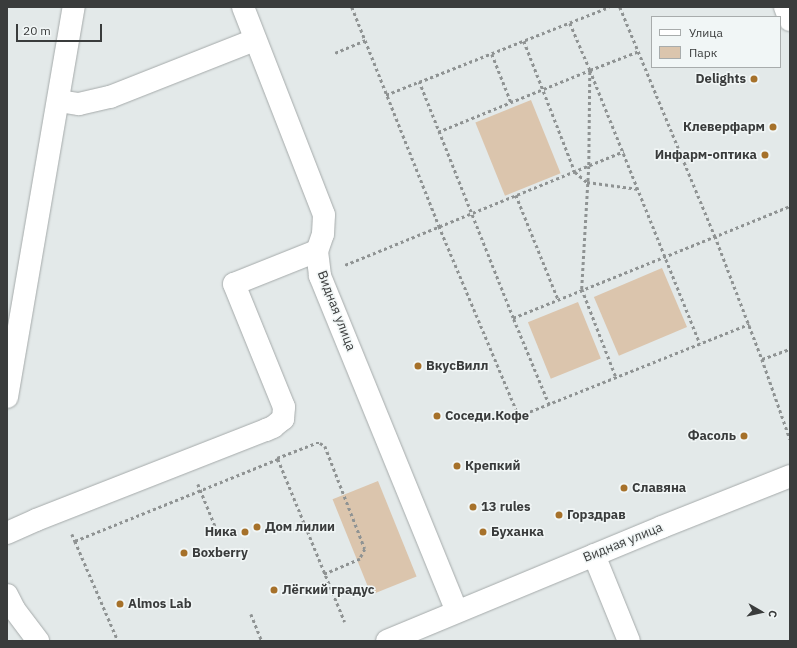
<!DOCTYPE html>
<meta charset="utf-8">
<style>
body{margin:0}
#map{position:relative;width:797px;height:648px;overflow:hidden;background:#e3e9e9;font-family:"IBM Plex Sans",sans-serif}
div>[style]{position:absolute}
.green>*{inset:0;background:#dbc5ad;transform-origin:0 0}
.path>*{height:2.5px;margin-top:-1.25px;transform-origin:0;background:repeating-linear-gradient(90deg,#8f9393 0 3px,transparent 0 6px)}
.roads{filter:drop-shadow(0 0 1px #a5aaaa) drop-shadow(0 0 1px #a5aaaa)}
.minor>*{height:22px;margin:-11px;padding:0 11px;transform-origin:11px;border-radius:11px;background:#fff}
.dots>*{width:11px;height:11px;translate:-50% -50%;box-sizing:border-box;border:2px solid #f1f6f6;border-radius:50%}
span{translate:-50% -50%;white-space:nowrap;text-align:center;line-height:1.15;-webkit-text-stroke:3px #f1f6f6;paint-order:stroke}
.poi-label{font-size:13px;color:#3a3c3c;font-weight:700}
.right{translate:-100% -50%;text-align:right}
.left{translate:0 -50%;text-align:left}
.street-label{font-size:13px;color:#3a3c3c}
.frame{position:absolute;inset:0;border:8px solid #3a3c3c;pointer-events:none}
.legend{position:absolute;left:651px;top:16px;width:130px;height:52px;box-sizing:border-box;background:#f1f6f6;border:1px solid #a8acac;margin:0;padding:5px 7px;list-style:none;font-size:12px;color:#3a3c3c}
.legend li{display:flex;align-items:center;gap:8px;height:20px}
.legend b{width:20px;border:1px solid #a8acac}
.north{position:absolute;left:741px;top:592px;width:40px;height:40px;-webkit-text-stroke:3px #f1f6f6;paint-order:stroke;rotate:99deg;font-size:11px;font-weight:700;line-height:16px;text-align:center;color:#3a3c3c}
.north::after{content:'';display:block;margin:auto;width:14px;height:18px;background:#3a3c3c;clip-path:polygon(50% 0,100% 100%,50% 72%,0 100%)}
.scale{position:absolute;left:16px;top:24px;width:86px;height:18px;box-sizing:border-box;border:2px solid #3a3c3c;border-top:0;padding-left:5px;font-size:12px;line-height:14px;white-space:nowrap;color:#3a3c3c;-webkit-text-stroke:3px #f1f6f6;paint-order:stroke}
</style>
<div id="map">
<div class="green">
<i style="left:531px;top:100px;width:79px;height:60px;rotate:68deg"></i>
<i style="left:662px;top:268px;width:64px;height:74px;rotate:67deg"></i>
<i style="left:578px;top:302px;width:61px;height:54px;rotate:68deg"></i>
<i style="left:378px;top:481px;width:103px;height:49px;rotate:68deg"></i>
</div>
<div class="path">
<i style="left:352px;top:7px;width:236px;rotate:68.3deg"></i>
<i style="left:439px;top:226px;width:206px;rotate:67.2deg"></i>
<i style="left:519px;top:416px;width:248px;rotate:-21.8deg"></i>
<i style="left:620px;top:7px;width:248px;rotate:67.5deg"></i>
<i style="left:715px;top:236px;width:132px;rotate:69.1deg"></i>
<i style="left:762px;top:359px;width:85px;rotate:70.7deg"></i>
<i style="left:570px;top:23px;width:51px;rotate:66.9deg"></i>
<i style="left:590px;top:70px;width:53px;rotate:-21.2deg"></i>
<i style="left:524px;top:41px;width:141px;rotate:68.7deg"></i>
<i style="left:575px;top:172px;width:16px;rotate:40deg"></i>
<i style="left:587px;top:182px;width:52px;rotate:7.7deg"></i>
<i style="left:335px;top:53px;width:33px;rotate:-23deg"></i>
<i style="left:492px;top:54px;width:52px;rotate:68.4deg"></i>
<i style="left:590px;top:72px;width:94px;rotate:90.6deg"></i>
<i style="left:589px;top:166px;width:123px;rotate:93.3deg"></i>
<i style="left:582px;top:289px;width:94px;rotate:68.9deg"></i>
<i style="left:386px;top:95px;width:35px;rotate:-22deg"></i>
<i style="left:438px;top:132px;width:164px;rotate:-22.2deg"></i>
<i style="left:590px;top:70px;width:295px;rotate:68.1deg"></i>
<i style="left:516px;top:195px;width:112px;rotate:68deg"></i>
<i style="left:345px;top:265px;width:301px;rotate:-22.2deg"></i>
<i style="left:513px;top:318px;width:254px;rotate:-111.7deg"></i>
<i style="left:419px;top:82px;width:204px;rotate:-21.5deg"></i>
<i style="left:762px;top:359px;width:30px;rotate:-20deg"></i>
<i style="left:549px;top:405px;width:94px;rotate:-112.5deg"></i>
<i style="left:513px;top:318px;width:299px;rotate:-22deg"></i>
<i style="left:277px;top:458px;width:42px;rotate:-21deg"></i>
<i style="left:316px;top:443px;width:4px"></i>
<i style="left:320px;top:443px;width:6px;rotate:31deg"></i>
<i style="left:325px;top:446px;width:110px;rotate:68.8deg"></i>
<i style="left:365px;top:549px;width:11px;rotate:117deg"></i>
<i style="left:360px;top:559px;width:39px;rotate:157deg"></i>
<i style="left:198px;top:484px;width:48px;rotate:67.8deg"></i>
<i style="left:72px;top:534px;width:8px;rotate:67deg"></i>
<i style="left:75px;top:541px;width:219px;rotate:-22deg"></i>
<i style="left:278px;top:459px;width:176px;rotate:67.7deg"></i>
<i style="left:75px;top:541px;width:109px;rotate:66.7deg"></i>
<i style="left:251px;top:614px;width:29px;rotate:68deg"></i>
</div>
<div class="roads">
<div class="minor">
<i style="left:243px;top:7px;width:223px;rotate:68.7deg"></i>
<i style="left:324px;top:215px;width:19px;rotate:93deg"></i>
<i style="left:323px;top:234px;width:18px;rotate:109deg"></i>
<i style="left:317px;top:251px;width:25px;rotate:83deg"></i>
<i style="left:320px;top:276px;width:362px;rotate:67.8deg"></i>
<i style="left:785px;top:7px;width:14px;rotate:69deg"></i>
<i style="left:59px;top:101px;width:20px;rotate:9deg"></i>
<i style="left:79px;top:104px;width:32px;rotate:-13deg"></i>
<i style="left:110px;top:97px;width:156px;rotate:-21.5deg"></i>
<i style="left:7px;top:397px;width:396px;rotate:-80.3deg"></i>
<i style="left:7px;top:533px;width:32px;rotate:-24deg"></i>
<i style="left:36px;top:520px;width:247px;rotate:-21.4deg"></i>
<i style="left:266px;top:430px;width:8px;rotate:-23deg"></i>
<i style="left:273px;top:427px;width:13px;rotate:-39deg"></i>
<i style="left:283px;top:419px;width:12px;rotate:-85deg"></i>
<i style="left:284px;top:407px;width:133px;rotate:-112.1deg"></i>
<i style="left:234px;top:284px;width:89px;rotate:-21.7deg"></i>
<i style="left:594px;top:555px;width:93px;rotate:67.9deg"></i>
<i style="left:7px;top:595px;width:16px;rotate:63deg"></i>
<i style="left:14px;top:609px;width:40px;rotate:53deg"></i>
<i style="left:387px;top:641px;width:298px;rotate:-22.5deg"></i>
<i style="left:662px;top:527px;width:138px;rotate:-21.7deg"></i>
</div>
</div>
<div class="dots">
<i style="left:754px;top:79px;background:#a6712a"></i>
<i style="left:773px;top:127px;background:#a6712a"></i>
<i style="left:765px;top:155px;background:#a6712a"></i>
<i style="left:418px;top:366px;background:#a6712a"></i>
<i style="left:437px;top:416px;background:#a6712a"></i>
<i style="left:744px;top:436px;background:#a6712a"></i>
<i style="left:457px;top:466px;background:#a6712a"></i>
<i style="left:624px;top:488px;background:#a6712a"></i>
<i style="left:473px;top:507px;background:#a6712a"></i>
<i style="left:559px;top:515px;background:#a6712a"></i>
<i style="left:257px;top:527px;background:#a6712a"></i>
<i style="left:245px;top:532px;background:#a6712a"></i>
<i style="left:483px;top:532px;background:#a6712a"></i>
<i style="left:184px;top:553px;background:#a6712a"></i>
<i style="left:274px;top:590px;background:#a6712a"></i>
<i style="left:120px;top:604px;background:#a6712a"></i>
</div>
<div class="poi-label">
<span class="right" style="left:746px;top:79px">Delights</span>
<span class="right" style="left:765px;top:127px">Клеверфарм</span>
<span class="right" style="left:757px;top:155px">Инфарм-оптика</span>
<span class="left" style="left:426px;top:366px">ВкусВилл</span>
<span class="left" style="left:445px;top:416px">Соседи.Кофе</span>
<span class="right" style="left:736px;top:436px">Фасоль</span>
<span class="left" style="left:465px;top:466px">Крепкий</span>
<span class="left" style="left:632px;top:488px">Славяна</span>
<span class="left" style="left:481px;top:507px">13 rules</span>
<span class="left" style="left:567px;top:515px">Горздрав</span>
<span class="left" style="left:265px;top:527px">Дом лилии</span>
<span class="right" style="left:237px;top:532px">Ника</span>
<span class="left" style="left:491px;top:532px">Буханка</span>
<span class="left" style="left:192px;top:553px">Boxberry</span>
<span class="left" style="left:282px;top:590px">Лёгкий градус</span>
<span class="left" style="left:128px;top:604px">Almos Lab</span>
</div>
<div class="street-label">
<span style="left:336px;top:311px;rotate:69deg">Видная улица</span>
<span style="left:623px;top:543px;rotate:-22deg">Видная улица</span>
</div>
<div class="frame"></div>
<ul class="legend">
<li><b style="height:5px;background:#fff"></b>Улица</li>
<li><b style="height:11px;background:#dbc5ad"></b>Парк</li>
</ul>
<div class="north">С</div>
<div class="scale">20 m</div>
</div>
